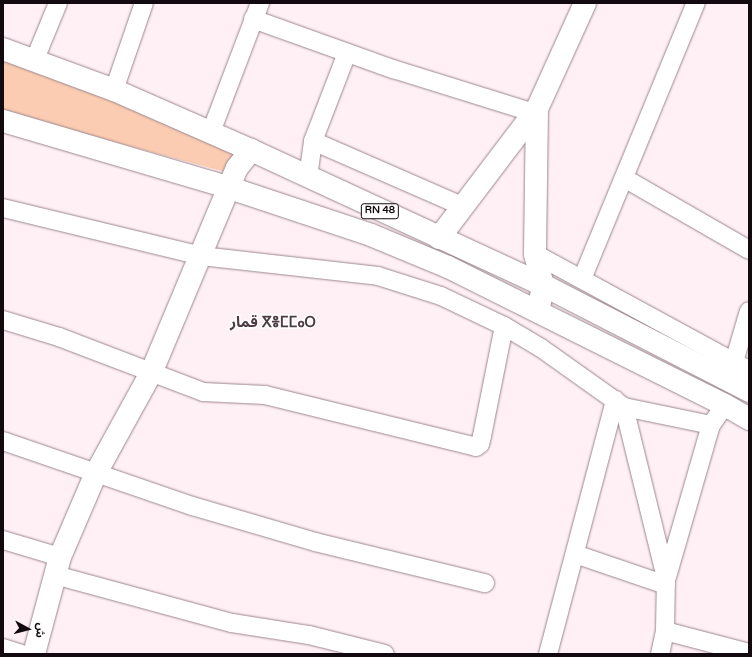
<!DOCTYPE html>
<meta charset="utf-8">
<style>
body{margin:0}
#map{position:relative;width:752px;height:657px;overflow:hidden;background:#fff0f6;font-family:"Varela Round","Noto Sans Arabic","Noto Sans Tifinagh",sans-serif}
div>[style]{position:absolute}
.green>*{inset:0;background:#fbccb1}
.roads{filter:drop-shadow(0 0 1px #9c868f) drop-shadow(0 0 1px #9c868f)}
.minor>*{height:18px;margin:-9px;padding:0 9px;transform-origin:9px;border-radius:9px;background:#fff}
.tertiary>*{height:22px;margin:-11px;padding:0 11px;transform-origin:11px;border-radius:11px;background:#fff}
.trunk>*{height:22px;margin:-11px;padding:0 11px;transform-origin:11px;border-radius:11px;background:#fff}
span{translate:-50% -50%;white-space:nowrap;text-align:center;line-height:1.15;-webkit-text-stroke:3px #fff;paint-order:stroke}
.shield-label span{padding:1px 3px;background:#fff;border:1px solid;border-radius:3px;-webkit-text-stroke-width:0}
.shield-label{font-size:10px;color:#120a0e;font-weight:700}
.district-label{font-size:15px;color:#4e3b43;font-weight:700}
.frame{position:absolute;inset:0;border:4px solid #120a0e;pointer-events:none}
.north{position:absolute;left:8px;top:609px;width:40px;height:40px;-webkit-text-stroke:3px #fff;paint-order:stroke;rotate:97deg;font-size:11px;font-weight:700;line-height:16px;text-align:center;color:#120a0e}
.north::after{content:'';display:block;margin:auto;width:14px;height:18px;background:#120a0e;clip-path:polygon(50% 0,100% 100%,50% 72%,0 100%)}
</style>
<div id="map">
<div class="green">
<i style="clip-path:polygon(3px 59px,116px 95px,236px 150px,229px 173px,3px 112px)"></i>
</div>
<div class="roads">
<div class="minor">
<i style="left:253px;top:19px;width:149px;rotate:19.7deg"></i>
<i style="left:393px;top:69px;width:148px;rotate:17.3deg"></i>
<i style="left:347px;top:53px;width:94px;rotate:111.1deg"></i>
<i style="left:313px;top:141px;width:163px;rotate:23.6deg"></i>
<i style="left:35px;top:59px;width:61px;rotate:-67.7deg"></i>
<i style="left:114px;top:90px;width:92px;rotate:-71deg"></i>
<i style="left:211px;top:132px;width:138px;rotate:-69.2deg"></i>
<i style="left:308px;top:177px;width:36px;rotate:-82deg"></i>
<i style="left:624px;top:178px;width:144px;rotate:29.9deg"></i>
<i style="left:3px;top:208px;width:204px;rotate:13.6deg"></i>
<i style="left:201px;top:256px;width:178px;rotate:6.4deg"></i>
<i style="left:378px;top:276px;width:66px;rotate:17.6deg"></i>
<i style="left:441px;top:296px;width:70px;rotate:25.5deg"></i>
<i style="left:504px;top:326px;width:43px;rotate:30.7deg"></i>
<i style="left:541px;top:348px;width:102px;rotate:35.4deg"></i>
<i style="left:624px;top:407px;width:176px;rotate:76.2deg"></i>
<i style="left:666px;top:578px;width:53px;rotate:91.1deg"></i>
<i style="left:665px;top:631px;width:24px;rotate:102deg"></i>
<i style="left:535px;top:254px;width:243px;rotate:28.5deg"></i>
<i style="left:582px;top:279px;width:299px;rotate:-67.6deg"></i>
<i style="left:3px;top:320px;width:59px;rotate:16.9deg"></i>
<i style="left:59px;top:337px;width:154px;rotate:20.9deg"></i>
<i style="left:203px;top:392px;width:62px;rotate:2.8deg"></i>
<i style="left:265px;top:395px;width:217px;rotate:13.8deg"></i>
<i style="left:476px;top:447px;width:5px;rotate:-37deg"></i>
<i style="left:480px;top:444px;width:8px;rotate:-76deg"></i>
<i style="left:482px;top:436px;width:112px;rotate:-78.7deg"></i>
<i style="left:735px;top:374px;width:12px;rotate:-95deg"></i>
<i style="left:734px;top:362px;width:53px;rotate:-73.6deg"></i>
<i style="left:624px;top:407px;width:89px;rotate:11.7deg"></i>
<i style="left:3px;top:441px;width:200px;rotate:19deg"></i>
<i style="left:192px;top:506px;width:128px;rotate:16.3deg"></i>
<i style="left:315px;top:542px;width:175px;rotate:13.6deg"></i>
<i style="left:3px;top:540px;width:59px;rotate:16.6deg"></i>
<i style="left:575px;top:554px;width:96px;rotate:18.8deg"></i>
<i style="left:55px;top:575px;width:183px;rotate:15.2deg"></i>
<i style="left:232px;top:623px;width:78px;rotate:8.9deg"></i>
<i style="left:309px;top:635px;width:78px;rotate:14deg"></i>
<i style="left:667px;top:577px;width:158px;rotate:-73.9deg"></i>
<i style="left:711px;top:425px;width:24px;rotate:-55deg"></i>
<i style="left:665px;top:631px;width:87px;rotate:14.7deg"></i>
<i style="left:3px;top:648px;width:19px;rotate:18deg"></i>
<i style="left:548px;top:654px;width:263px;rotate:-75.2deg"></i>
</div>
<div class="tertiary">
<i style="left:537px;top:109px;width:145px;rotate:90.8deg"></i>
<i style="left:535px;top:254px;width:32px;rotate:76deg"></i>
<i style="left:543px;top:285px;width:27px;rotate:100deg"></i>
<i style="left:439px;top:238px;width:162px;rotate:-52.8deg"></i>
<i style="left:537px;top:109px;width:116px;rotate:-65.6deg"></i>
<i style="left:34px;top:654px;width:100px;rotate:-75deg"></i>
<i style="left:60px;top:557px;width:91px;rotate:-66.8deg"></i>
<i style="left:96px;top:473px;width:116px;rotate:-61.2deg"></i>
<i style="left:152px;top:371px;width:220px;rotate:-67.3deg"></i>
<i style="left:237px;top:168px;width:23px;rotate:-52deg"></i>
</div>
<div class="trunk">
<i style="left:3px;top:49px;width:118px;rotate:20.3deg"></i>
<i style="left:114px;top:90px;width:150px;rotate:23.7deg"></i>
<i style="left:251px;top:150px;width:322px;rotate:24.8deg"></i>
<i style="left:543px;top:285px;width:232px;rotate:27.2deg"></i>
<i style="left:3px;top:121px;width:237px;rotate:16.4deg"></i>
<i style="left:230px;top:188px;width:149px;rotate:18.4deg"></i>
<i style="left:371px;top:235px;width:83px;rotate:22.6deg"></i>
<i style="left:448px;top:267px;width:309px;rotate:26.5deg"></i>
<i style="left:725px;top:405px;width:28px;rotate:30deg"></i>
</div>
</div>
<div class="shield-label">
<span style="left:380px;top:211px">RN 48</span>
</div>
<div class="district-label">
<span style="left:273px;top:323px">قمار ⴳⴻⵎⵎⴰⵔ</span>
</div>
<div class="frame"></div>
<div class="north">ش</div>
</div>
